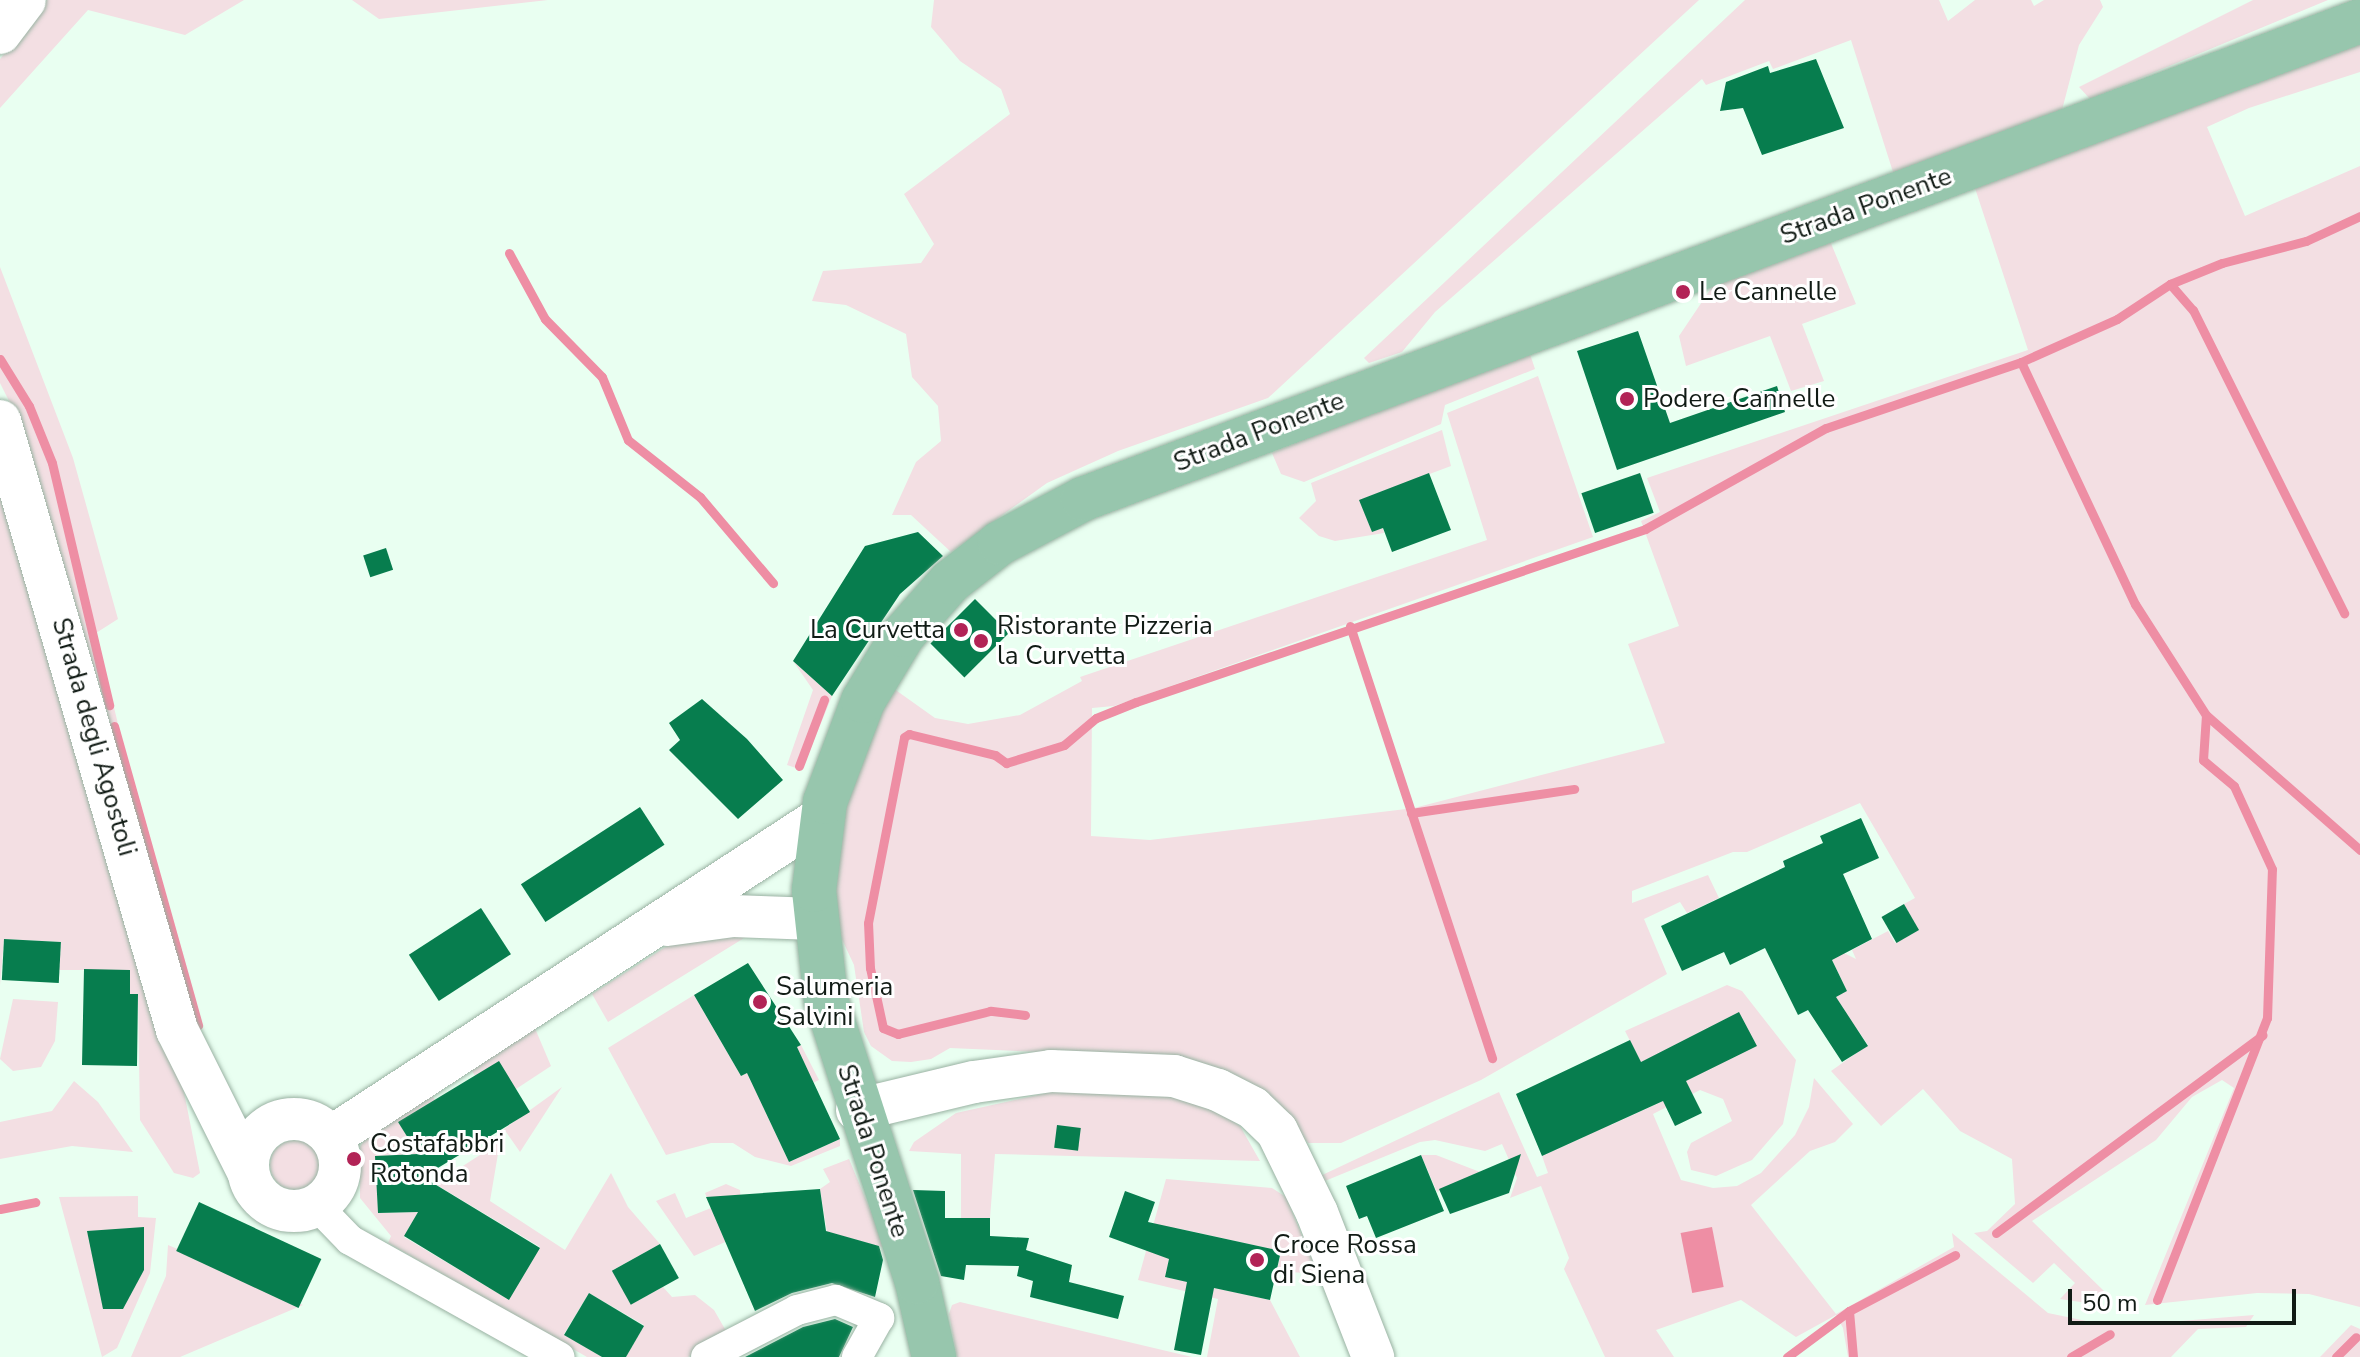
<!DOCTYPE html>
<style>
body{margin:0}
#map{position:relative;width:2360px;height:1357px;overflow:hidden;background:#e9fff1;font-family:"Nunito Sans",sans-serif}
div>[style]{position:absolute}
.green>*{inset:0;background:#f3dfe3}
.round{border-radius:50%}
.water>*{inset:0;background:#ee8ea4;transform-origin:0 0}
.stream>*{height:9px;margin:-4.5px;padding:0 4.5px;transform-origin:4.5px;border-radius:4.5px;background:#ee8ea4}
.building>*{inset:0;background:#077d4e;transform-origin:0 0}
.roads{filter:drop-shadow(0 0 2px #99b2a2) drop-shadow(0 0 2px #99b2a2)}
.street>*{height:30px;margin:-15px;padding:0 15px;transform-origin:15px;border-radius:15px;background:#fff}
.secondary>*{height:42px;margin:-21px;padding:0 21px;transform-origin:21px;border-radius:21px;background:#fff}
.secondary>.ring{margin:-21px;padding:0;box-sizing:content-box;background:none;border:42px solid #fff;border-radius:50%}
.primary>*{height:44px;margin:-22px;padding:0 22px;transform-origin:22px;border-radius:22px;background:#97c6ad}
.dots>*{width:22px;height:22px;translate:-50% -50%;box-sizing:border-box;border:4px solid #fff;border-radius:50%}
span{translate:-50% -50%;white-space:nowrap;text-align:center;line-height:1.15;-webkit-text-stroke:6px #fff;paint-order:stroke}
.street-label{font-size:26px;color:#111b15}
.poi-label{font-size:26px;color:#111b15}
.left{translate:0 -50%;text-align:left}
.right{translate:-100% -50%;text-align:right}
.scale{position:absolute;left:2068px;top:1289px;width:228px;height:36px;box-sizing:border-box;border:4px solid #111b15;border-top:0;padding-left:10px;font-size:24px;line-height:28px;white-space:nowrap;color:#111b15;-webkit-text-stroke:6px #fff;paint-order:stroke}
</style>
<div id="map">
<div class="green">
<i style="clip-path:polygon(47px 0,244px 0,185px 35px,88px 10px,0 108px,0 59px)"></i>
<i style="clip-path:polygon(352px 0,548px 0,379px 19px)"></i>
<i style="clip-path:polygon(934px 0,1699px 0,1268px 398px,1118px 451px,1047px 483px,951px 552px,911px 515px,892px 515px,916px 462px,941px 441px,938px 406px,912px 377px,906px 334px,846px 305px,812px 301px,823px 271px,921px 263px,934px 244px,904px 194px,1010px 114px,1001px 89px,960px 61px,931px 27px)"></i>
<i style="clip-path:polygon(1745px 0,1939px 0,1948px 21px,1975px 0,2031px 0,2034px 6px,2044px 0,2100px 0,2103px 7px,2079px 45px,2062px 110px,1918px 168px,1893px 172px,1851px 40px,1773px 69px,1769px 61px,1706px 85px,1702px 79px,1435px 312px,1402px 352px,1369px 363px,1364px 358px)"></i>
<i style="clip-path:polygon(2253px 0,2328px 0,2090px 99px,2079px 87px)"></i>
<i style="clip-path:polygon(2360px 42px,2360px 72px,2249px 108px,2207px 127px,2245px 216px,2360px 166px,2360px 1307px,2309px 1294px,2257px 1293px,2145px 1305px,2234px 1088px,2222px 1080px,2192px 1097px,2156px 1140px,2032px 1221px,2104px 1291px,2101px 1305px,2060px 1299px,2075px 1283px,2054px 1263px,2033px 1283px,1974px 1233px,1987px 1231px,2015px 1204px,2012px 1159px,1960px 1131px,1923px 1089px,1881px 1126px,1831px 1071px,1868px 1045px,1857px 1029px,1831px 1045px,1815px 1007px,1847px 991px,1824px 943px,1856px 959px,1852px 950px,1888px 931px,1895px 943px,1918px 930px,1904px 904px,1915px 898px,1860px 803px,1747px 852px,1733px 852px,1632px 891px,1632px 903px,1708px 875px,1719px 898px,1687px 913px,1680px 902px,1644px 919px,1667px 974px,1481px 1080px,1341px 1143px,1308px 1143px,1297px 1130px,1108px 1055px,950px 1048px,931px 1059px,911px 1062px,892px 1061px,871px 1046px,864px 1032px,854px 965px,833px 920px,837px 822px,883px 681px,935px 718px,968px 724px,1020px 715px,1082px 681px,1080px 677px,1487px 540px,1447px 413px,1538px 376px,1593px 537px,1114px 706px,1092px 708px,1091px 836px,1150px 840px,1414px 808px,1665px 743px,1628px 644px,1679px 626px,1641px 521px,1660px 512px,1647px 478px,2028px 350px,1973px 182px)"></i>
<i style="clip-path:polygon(1828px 236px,1856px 304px,1802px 324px,1824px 381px,1791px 391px,1770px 336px,1686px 366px,1679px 336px,1720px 275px)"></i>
<i style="clip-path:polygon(0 267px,73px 458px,118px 619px,96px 633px,126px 757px,197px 1004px,184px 1004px,21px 425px,0 383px)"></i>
<i style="clip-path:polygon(1528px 348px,1535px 369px,1445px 405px,1441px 424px,1304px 482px,1281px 474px,1272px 453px)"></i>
<i style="clip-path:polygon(1442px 430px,1451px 466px,1360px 500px,1372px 532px,1383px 528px,1384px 533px,1335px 541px,1319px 536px,1299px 518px,1316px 501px,1311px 483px)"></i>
<i style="clip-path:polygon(0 483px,182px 1082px,200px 1173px,193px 1178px,174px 1173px,140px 1120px,138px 995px,130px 994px,130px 970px,59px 970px,61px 942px,4px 939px,0 985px)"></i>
<i style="clip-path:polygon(793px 661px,832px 696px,802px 770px,787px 765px,813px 690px)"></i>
<i style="clip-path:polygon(689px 932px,749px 935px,608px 1022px,592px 994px)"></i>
<i style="clip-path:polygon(1727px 985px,1742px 991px,1796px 1060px,1783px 1124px,1752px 1160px,1716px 1176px,1691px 1170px,1687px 1152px,1691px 1143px,1732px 1121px,1723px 1099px,1700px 1090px,1653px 1114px,1681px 1180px,1713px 1188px,1737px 1186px,1761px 1173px,1795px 1135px,1809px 1107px,1814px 1078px,1853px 1124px,1835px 1142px,1810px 1151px,1751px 1205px,1836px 1314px,1954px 1247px,1952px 1233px,2048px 1313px,2091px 1322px,2144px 1324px,2254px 1315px,2246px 1327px,2198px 1329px,2171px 1357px,1848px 1357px,1843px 1328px,1836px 1315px,1796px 1337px,1741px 1300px,1656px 1330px,1674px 1357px,1605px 1357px,1564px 1269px,1569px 1258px,1541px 1186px,1510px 1198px,1517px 1178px,1502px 1144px,1485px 1151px,1435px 1140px,1420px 1142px,1320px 1183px,1318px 1177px,1499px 1092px,1537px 1177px,1548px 1173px,1542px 1156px,1584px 1137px,1576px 1116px,1611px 1125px,1661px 1102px,1625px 1031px)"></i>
<i style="clip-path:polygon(694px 995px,741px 1076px,801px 1045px,819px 1080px,763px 1107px,789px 1162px,840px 1139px,840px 1146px,791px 1166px,755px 1157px,733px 1143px,711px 1143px,666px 1155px,608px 1048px)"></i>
<i style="clip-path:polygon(13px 999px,58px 1002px,55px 1041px,41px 1067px,13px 1071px,0 1059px)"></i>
<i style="clip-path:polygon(534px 1026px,551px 1066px,516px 1089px,475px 1076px,468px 1064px)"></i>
<i style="clip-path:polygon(74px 1081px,98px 1102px,133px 1152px,72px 1146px,0 1159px,0 1122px,52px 1111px)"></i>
<i style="clip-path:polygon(562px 1087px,520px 1152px,504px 1129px)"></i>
<i style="clip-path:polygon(428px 1089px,435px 1100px,418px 1154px,376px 1156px,378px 1213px,418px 1212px,404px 1237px,508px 1299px,540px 1247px,435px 1184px,500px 1142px,490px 1201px,565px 1250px,611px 1173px,628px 1207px,660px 1244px,613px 1270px,631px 1304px,663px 1287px,672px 1297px,695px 1295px,714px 1310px,729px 1336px,688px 1357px,626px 1357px,644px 1325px,589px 1293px,564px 1334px,602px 1357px,587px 1357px,388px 1243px,391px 1236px,360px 1198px,360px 1147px,367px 1135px)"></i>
<i style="clip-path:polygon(1056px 1091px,1161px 1091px,1209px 1104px,1240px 1126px,1260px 1161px,995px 1154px,990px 1218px,961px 1218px,961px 1154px,909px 1151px,914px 1142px,956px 1113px)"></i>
<i class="round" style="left:270px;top:1140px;width:50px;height:50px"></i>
<i style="clip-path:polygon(1421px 1155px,1436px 1155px,1480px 1172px,1437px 1192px)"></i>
<i style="clip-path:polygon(849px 1159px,886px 1248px,827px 1232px,820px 1189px,830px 1182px,823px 1169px)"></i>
<i style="clip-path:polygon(1166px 1179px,1272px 1188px,1286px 1197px,1318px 1274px,1277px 1271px,1281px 1251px,1176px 1228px,1165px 1277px,1270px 1300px,1300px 1357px,1207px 1357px,1218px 1299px,1138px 1280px)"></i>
<i style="clip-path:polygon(726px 1184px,740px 1190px,743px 1234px,694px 1256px,656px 1201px,675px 1193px,686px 1218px,711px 1208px,705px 1193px)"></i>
<i style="clip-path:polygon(138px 1196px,138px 1217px,156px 1218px,150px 1273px,117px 1348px,102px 1357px,59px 1197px)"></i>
<i style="clip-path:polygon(168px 1245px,247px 1278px,303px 1305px,180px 1357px,131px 1357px,166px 1276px)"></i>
<i style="clip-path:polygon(960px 1302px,1099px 1335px,1192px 1357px,957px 1357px,949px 1314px,952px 1305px)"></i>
<i style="clip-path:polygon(2351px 1325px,2360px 1329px,2360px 1357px,2320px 1357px)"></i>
</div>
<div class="water">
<i style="left:1712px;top:1227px;width:61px;height:32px;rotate:79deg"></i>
</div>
<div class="stream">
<i style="left:509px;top:253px;width:75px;rotate:61.4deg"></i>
<i style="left:545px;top:319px;width:81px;rotate:45.5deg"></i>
<i style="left:602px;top:377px;width:68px;rotate:67.6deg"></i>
<i style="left:628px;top:440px;width:92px;rotate:38.4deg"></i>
<i style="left:700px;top:497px;width:113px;rotate:49.7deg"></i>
<i style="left:2170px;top:284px;width:35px;rotate:49deg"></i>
<i style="left:2193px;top:310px;width:339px;rotate:63.5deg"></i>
<i style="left:0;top:359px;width:55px;rotate:58.3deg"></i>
<i style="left:29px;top:406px;width:61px;rotate:68deg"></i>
<i style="left:52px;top:463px;width:249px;rotate:76.7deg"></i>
<i style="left:2021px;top:362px;width:268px;rotate:64.8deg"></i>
<i style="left:2135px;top:604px;width:132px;rotate:57.4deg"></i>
<i style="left:2206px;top:715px;width:205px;rotate:41.2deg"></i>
<i style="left:1350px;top:626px;width:455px;rotate:71.8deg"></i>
<i style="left:114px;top:726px;width:311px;rotate:74.3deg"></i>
<i style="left:799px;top:766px;width:71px;rotate:-69.3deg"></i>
<i style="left:1411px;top:813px;width:165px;rotate:-8.4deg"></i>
<i style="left:1025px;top:1015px;width:35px;rotate:-173deg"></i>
<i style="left:990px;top:1011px;width:95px;rotate:166deg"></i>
<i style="left:898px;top:1034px;width:16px;rotate:-158deg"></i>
<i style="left:883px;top:1028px;width:61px;rotate:-102.2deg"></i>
<i style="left:870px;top:968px;width:45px;rotate:-92.5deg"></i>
<i style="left:868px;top:923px;width:189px;rotate:-79deg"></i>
<i style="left:904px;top:737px;width:6px;rotate:-31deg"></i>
<i style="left:909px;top:734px;width:89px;rotate:13.7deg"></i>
<i style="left:995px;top:755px;width:14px;rotate:36deg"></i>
<i style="left:1006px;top:763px;width:61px;rotate:-17.2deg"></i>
<i style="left:1064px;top:745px;width:42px;rotate:-40.2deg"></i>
<i style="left:1096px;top:718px;width:43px;rotate:-21.8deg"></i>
<i style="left:1136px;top:702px;width:538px;rotate:-18.77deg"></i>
<i style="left:1645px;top:529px;width:207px;rotate:-29.2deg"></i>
<i style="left:1826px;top:428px;width:206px;rotate:-18.7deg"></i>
<i style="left:2021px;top:362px;width:105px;rotate:-24.1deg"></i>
<i style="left:2117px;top:319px;width:64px;rotate:-33.4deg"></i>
<i style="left:2170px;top:284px;width:56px;rotate:-22deg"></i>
<i style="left:2222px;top:263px;width:87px;rotate:-14.7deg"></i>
<i style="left:2306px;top:241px;width:60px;rotate:-24.8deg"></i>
<i style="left:0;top:1209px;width:36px;rotate:-11deg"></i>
<i style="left:1996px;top:1233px;width:332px;rotate:-36.6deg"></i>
<i style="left:2157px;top:1300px;width:303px;rotate:-68.7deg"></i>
<i style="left:2267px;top:1018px;width:149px;rotate:-88.1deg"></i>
<i style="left:2272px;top:869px;width:91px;rotate:-114.6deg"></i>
<i style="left:2234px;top:786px;width:40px;rotate:-140deg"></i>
<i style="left:2203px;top:760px;width:45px;rotate:-86.2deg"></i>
<i style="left:1849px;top:1311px;width:46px;rotate:85deg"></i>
<i style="left:1787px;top:1357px;width:77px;rotate:-36.6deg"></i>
<i style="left:1849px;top:1311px;width:120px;rotate:-27.8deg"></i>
<i style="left:2071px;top:1357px;width:45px;rotate:-30.5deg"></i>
<i style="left:2336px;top:1357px;width:28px;rotate:-45deg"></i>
</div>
<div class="building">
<i style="clip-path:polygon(1816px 59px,1844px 128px,1762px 155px,1743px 108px,1720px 111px,1726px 82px,1768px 66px,1770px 73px)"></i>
<i style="clip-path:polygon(1638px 331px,1670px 423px,1777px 386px,1785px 412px,1617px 470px,1577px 351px)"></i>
<i style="clip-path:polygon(1429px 473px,1451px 530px,1392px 552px,1383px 528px,1372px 532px,1359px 500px)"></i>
<i style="left:1640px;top:473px;width:42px;height:62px;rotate:71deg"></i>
<i style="clip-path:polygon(918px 532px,943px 556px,900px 594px,832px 696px,793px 661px,865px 546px)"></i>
<i style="left:386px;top:548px;width:23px;height:24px;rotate:72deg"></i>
<i style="left:975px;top:599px;width:48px;height:63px;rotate:45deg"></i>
<i style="clip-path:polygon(702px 699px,747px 739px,783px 780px,738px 819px,669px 750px,680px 740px,669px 723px)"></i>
<i style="left:640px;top:807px;width:45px;height:142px;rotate:57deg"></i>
<i style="clip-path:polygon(1861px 818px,1879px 858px,1843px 874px,1872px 939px,1832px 960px,1847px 991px,1836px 997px,1868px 1046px,1842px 1062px,1808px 1010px,1798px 1015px,1765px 948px,1730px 965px,1724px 952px,1682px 971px,1661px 926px,1785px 867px,1783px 861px,1823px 843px,1820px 836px)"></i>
<i style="left:1904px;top:904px;width:30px;height:26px;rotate:60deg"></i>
<i style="left:481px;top:908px;width:55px;height:86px;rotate:57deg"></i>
<i style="left:4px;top:939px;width:57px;height:41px;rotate:3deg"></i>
<i style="clip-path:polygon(748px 963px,801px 1045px,797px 1047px,840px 1139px,789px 1162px,747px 1073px,741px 1076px,694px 995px)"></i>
<i style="clip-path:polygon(84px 969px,130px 970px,130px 994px,138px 994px,137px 1066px,82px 1065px)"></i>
<i style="clip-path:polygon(1739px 1012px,1757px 1046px,1686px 1081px,1702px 1113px,1675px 1126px,1663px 1101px,1542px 1156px,1516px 1094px,1630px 1040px,1641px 1062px)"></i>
<i style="clip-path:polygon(499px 1061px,530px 1112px,423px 1177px,540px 1248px,509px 1300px,404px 1236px,418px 1212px,378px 1213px,375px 1156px,418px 1154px,398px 1122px)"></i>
<i style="left:1057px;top:1125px;width:24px;height:23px;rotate:7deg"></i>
<i style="clip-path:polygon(1521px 1154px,1509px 1193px,1450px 1214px,1439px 1189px)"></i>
<i style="clip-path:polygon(1421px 1155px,1444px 1211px,1376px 1238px,1367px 1216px,1359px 1219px,1346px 1186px)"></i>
<i style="clip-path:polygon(820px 1189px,826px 1231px,879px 1246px,883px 1260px,875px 1297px,832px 1283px,792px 1293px,755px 1311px,706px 1197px)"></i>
<i style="clip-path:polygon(913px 1190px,945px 1191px,945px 1218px,990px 1218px,990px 1236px,1029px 1238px,1026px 1250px,1072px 1265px,1069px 1282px,1124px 1296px,1118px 1319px,1030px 1297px,1033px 1281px,1017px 1276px,1019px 1266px,966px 1265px,964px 1280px,941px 1276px)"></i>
<i style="clip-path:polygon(1125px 1191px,1155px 1202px,1148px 1222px,1281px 1251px,1270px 1300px,1214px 1288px,1201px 1355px,1174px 1350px,1187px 1282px,1165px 1277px,1169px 1259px,1109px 1237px)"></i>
<i style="left:199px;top:1202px;width:135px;height:54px;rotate:25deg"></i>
<i style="clip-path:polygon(144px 1227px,144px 1270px,123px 1309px,103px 1309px,87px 1231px)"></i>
<i style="left:660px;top:1244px;width:39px;height:55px;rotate:61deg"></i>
<i style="clip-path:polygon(589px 1293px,644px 1326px,626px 1357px,602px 1357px,564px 1335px)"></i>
<i style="clip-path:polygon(835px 1319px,853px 1327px,839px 1357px,745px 1357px,803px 1327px)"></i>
</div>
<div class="roads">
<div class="street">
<i style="left:317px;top:1206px;width:47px;rotate:45.9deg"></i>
<i style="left:350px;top:1240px;width:240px;rotate:29.2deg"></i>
<i style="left:706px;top:1357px;width:102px;rotate:-27.3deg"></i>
<i style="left:797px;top:1310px;width:40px;rotate:-14.4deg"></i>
<i style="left:836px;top:1300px;width:47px;rotate:22.7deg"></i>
<i style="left:879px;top:1318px;width:45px;rotate:119.4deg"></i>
</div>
<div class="secondary">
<i style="left:0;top:33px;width:41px;rotate:-52.9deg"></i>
<i style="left:0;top:421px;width:634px;rotate:73.79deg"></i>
<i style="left:177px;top:1030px;width:157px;rotate:63.4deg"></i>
<i style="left:667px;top:925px;width:67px;rotate:-7.8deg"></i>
<i style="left:733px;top:916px;width:82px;rotate:2.1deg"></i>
<i style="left:857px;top:1110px;width:120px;rotate:-13.5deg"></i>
<i style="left:974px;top:1082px;width:78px;rotate:-8.1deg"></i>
<i style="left:1051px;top:1071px;width:123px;rotate:2.3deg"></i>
<i style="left:1174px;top:1076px;width:46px;rotate:17.7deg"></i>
<i style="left:1218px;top:1090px;width:39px;rotate:27deg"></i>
<i style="left:1253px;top:1108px;width:33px;rotate:44deg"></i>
<i style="left:1277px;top:1131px;width:91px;rotate:64deg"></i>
<i style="left:1317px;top:1213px;width:155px;rotate:68.7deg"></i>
<i class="ring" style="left:248px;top:1119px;width:50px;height:50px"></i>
<i style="left:331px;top:1137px;width:586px;rotate:-33.09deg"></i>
</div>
<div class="primary">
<i style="left:934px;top:1357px;width:77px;rotate:-102.8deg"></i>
<i style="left:917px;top:1282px;width:295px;rotate:-107.9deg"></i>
<i style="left:826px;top:1001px;width:112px;rotate:-96.2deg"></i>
<i style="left:814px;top:890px;width:89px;rotate:-82.9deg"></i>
<i style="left:825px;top:802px;width:108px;rotate:-69.4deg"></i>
<i style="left:863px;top:701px;width:77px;rotate:-58.8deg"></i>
<i style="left:903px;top:635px;width:71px;rotate:-48.4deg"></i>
<i style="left:950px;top:582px;width:63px;rotate:-38deg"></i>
<i style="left:1000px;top:543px;width:94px;rotate:-27.9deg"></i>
<i style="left:1083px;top:499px;width:1364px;rotate:-20.52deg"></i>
</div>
</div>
<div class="dots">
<i style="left:1683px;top:292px;background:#b22356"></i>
<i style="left:1627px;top:399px;background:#b22356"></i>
<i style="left:961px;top:630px;background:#b22356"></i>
<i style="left:981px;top:641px;background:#b22356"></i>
<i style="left:760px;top:1002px;background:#b22356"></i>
<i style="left:354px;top:1159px;background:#b22356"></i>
<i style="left:1257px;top:1260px;background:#b22356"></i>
</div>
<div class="street-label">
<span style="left:1866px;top:206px;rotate:-20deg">Strada Ponente</span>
<span style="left:1259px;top:432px;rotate:-21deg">Strada Ponente</span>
<span style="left:94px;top:737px;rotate:74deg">Strada degli Agostoli</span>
<span style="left:873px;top:1151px;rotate:72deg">Strada Ponente</span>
</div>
<div class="poi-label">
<span class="left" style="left:1699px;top:292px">Le Cannelle</span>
<span class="left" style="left:1643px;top:399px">Podere Cannelle</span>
<span class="left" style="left:997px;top:641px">Ristorante Pizzeria<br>la Curvetta</span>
<span class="right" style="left:945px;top:630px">La Curvetta</span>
<span class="left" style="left:776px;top:1002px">Salumeria<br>Salvini</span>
<span class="left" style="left:370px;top:1159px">Costafabbri<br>Rotonda</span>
<span class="left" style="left:1273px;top:1260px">Croce Rossa<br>di Siena</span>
</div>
<div class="scale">50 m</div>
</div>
